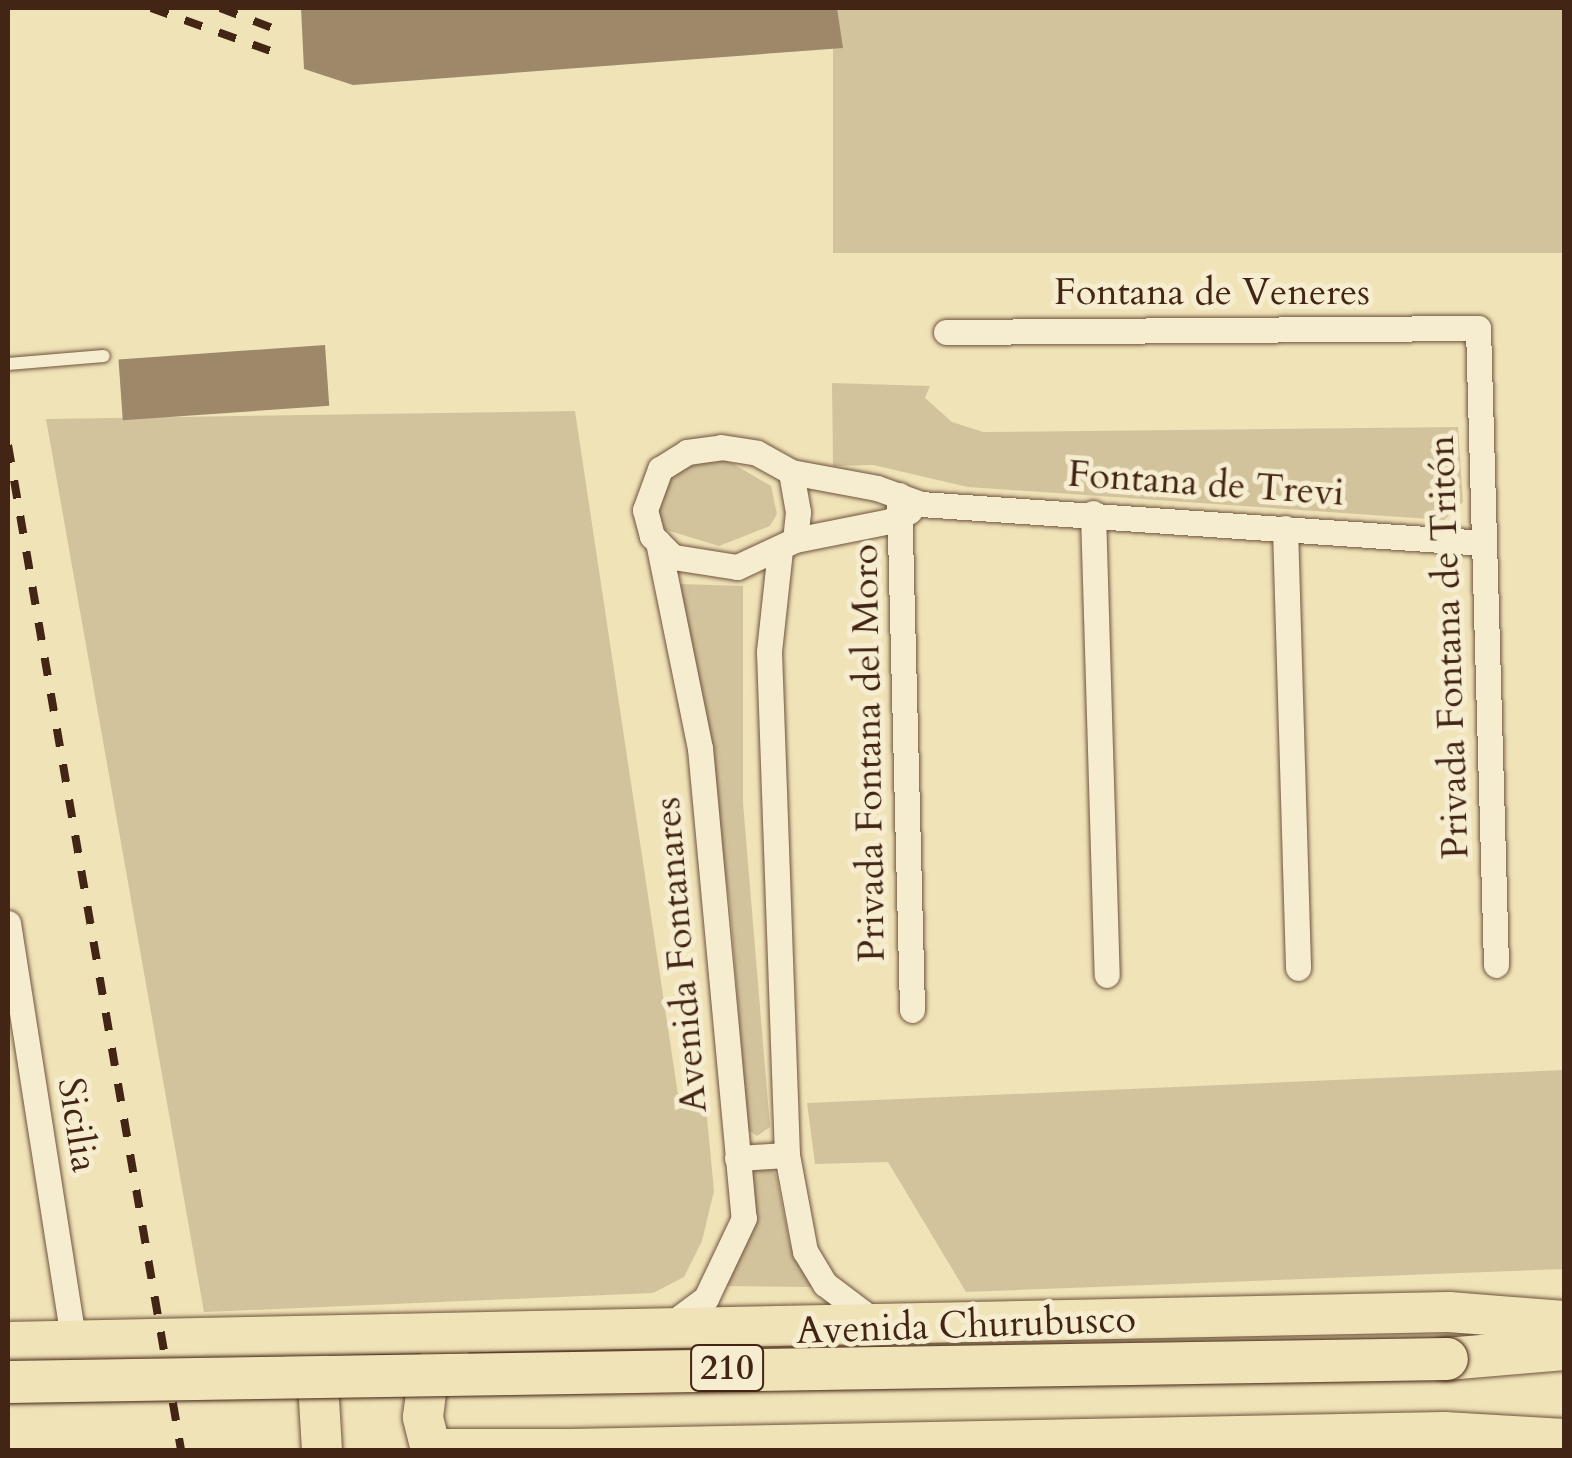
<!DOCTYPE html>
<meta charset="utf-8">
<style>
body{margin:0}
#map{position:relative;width:1572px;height:1458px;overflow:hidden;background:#f1e3b8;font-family:Cardo,serif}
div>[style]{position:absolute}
.green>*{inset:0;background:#d3c39c;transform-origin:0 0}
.building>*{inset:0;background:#9d8869;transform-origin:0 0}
.roads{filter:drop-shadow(0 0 2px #6e543d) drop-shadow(0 0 2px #6e543d)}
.service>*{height:12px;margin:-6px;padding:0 6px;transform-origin:6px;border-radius:6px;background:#f6edd1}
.minor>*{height:25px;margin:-12.5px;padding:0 12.5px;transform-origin:12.5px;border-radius:12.5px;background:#f6edd1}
.primary>*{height:40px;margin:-20px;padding:0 20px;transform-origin:20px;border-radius:20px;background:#f1e3b8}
.trunk>*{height:42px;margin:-21px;padding:0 21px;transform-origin:21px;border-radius:21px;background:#f1e3b8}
.rail>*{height:8px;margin-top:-4px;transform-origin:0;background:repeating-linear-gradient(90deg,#422514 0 18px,transparent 0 36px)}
.bridges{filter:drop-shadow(0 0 2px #422514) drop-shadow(0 0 2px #422514)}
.trunk-bridge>*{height:42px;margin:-21px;padding:0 21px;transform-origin:21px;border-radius:21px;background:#f1e3b8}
span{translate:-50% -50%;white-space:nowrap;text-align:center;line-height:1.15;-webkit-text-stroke:10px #f6edd1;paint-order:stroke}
.shield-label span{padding:2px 8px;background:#f6edd1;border:2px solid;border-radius:8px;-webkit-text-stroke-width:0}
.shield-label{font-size:35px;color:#422514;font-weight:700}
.street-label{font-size:38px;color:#422514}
.frame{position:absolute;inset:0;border:10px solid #422514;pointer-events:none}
</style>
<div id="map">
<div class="green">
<i style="left:833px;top:8px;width:731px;height:245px"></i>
<i style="clip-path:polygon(832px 383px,930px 386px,925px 398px,952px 422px,983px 432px,1458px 427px,1463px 502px,1444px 520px,968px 487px,873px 465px,833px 466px)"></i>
<i style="clip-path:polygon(575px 411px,680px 1108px,706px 1108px,714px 1191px,702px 1241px,684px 1277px,653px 1293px,204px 1312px,46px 419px)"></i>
<i style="clip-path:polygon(725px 459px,771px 486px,777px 514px,770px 526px,719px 546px,663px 529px,654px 518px,655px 486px,685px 465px)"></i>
<i style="clip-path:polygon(680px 584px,743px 586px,743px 803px,770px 1127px,757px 1136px,748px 1130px,730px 905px)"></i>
<i style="clip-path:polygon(1564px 1070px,1564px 1269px,966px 1292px,888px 1162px,815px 1164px,807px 1103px)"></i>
<i style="clip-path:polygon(759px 1166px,771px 1167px,776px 1175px,790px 1245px,812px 1287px,725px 1286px,745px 1244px,750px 1177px)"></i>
</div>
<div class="building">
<i style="clip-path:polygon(301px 8px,837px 8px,843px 48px,353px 85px,304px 69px)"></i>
<i style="left:325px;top:345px;width:61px;height:207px;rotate:86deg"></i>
</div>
<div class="roads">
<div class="service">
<i style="left:8px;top:364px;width:96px;rotate:-4.8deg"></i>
</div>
<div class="minor">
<i style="left:946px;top:332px;width:532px;rotate:-0.43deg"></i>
<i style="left:1478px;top:328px;width:637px;rotate:88.38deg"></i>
<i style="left:721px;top:447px;width:36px;rotate:9deg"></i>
<i style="left:757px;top:453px;width:39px;rotate:29deg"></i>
<i style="left:791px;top:472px;width:41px;rotate:80.1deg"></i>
<i style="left:798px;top:512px;width:28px;rotate:96deg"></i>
<i style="left:795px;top:540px;width:64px;rotate:155deg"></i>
<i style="left:737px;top:567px;width:65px;rotate:-171.1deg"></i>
<i style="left:673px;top:557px;width:30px;rotate:-135deg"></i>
<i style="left:652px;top:536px;width:27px;rotate:-105deg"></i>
<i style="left:645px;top:510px;width:44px;rotate:-69.9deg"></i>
<i style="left:660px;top:469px;width:32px;rotate:-32deg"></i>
<i style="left:687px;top:452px;width:34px;rotate:-8deg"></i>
<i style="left:791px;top:472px;width:87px;rotate:10.5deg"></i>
<i style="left:877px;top:488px;width:47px;rotate:20deg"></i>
<i style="left:921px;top:504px;width:564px;rotate:3.96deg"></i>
<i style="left:899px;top:495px;width:515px;rotate:88.55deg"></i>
<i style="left:1093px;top:513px;width:462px;rotate:88.3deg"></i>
<i style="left:1285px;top:528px;width:440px;rotate:88.3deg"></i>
<i style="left:795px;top:540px;width:97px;rotate:-11.3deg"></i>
<i style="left:890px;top:521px;width:22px;rotate:-27deg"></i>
<i style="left:658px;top:542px;width:210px;rotate:78.5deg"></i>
<i style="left:700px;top:748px;width:472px;rotate:84.7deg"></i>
<i style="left:744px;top:1218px;width:89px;rotate:115.4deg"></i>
<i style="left:706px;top:1298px;width:49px;rotate:143.4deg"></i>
<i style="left:780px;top:550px;width:103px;rotate:96.2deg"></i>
<i style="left:769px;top:652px;width:503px;rotate:87.95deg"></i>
<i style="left:787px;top:1155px;width:98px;rotate:79.4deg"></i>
<i style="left:805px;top:1251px;width:39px;rotate:59deg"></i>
<i style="left:825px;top:1284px;width:61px;rotate:37.1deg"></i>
<i style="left:8px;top:923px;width:421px;rotate:81.1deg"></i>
<i style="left:737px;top:1158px;width:50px;rotate:-3.4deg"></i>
</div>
<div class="primary">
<i style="left:8px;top:1342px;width:1441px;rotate:-1.19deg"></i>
<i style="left:1449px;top:1312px;width:115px;rotate:4.5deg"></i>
<i style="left:304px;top:1348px;width:38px;rotate:68deg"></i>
<i style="left:318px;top:1383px;width:67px;rotate:86.6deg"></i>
<i style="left:431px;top:1450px;width:34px;rotate:-104deg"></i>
<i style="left:423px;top:1417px;width:39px;rotate:-83deg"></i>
<i style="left:428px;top:1378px;width:37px;rotate:-55deg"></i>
</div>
<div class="trunk">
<i style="left:1447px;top:1359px;width:117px;rotate:-4.9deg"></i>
<i style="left:441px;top:1450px;width:125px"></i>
<i style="left:570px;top:1450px;width:874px;rotate:-1.11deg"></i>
<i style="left:1444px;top:1433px;width:120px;rotate:3.3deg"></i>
</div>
</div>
<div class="rail">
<i style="left:151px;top:8px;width:130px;rotate:19.8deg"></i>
<i style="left:220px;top:8px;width:70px;rotate:21deg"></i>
<i style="left:8px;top:445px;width:1020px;rotate:80.23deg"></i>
</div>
<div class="bridges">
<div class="trunk-bridge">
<i style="left:8px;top:1382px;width:1439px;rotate:-0.92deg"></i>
</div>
</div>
<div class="shield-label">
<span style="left:727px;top:1368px">210</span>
</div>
<div class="street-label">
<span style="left:1212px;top:293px">Fontana de Veneres</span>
<span style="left:1206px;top:484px;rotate:4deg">Fontana de Trevi</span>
<span style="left:1449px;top:647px;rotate:-92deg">Privada Fontana de Tritón</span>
<span style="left:869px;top:753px;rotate:-91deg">Privada Fontana del Moro</span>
<span style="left:681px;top:955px;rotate:-95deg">Avenida Fontanares</span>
<span style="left:77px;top:1125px;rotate:81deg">Sicilia</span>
<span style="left:966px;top:1326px;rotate:-2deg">Avenida Churubusco</span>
</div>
<div class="frame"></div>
</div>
